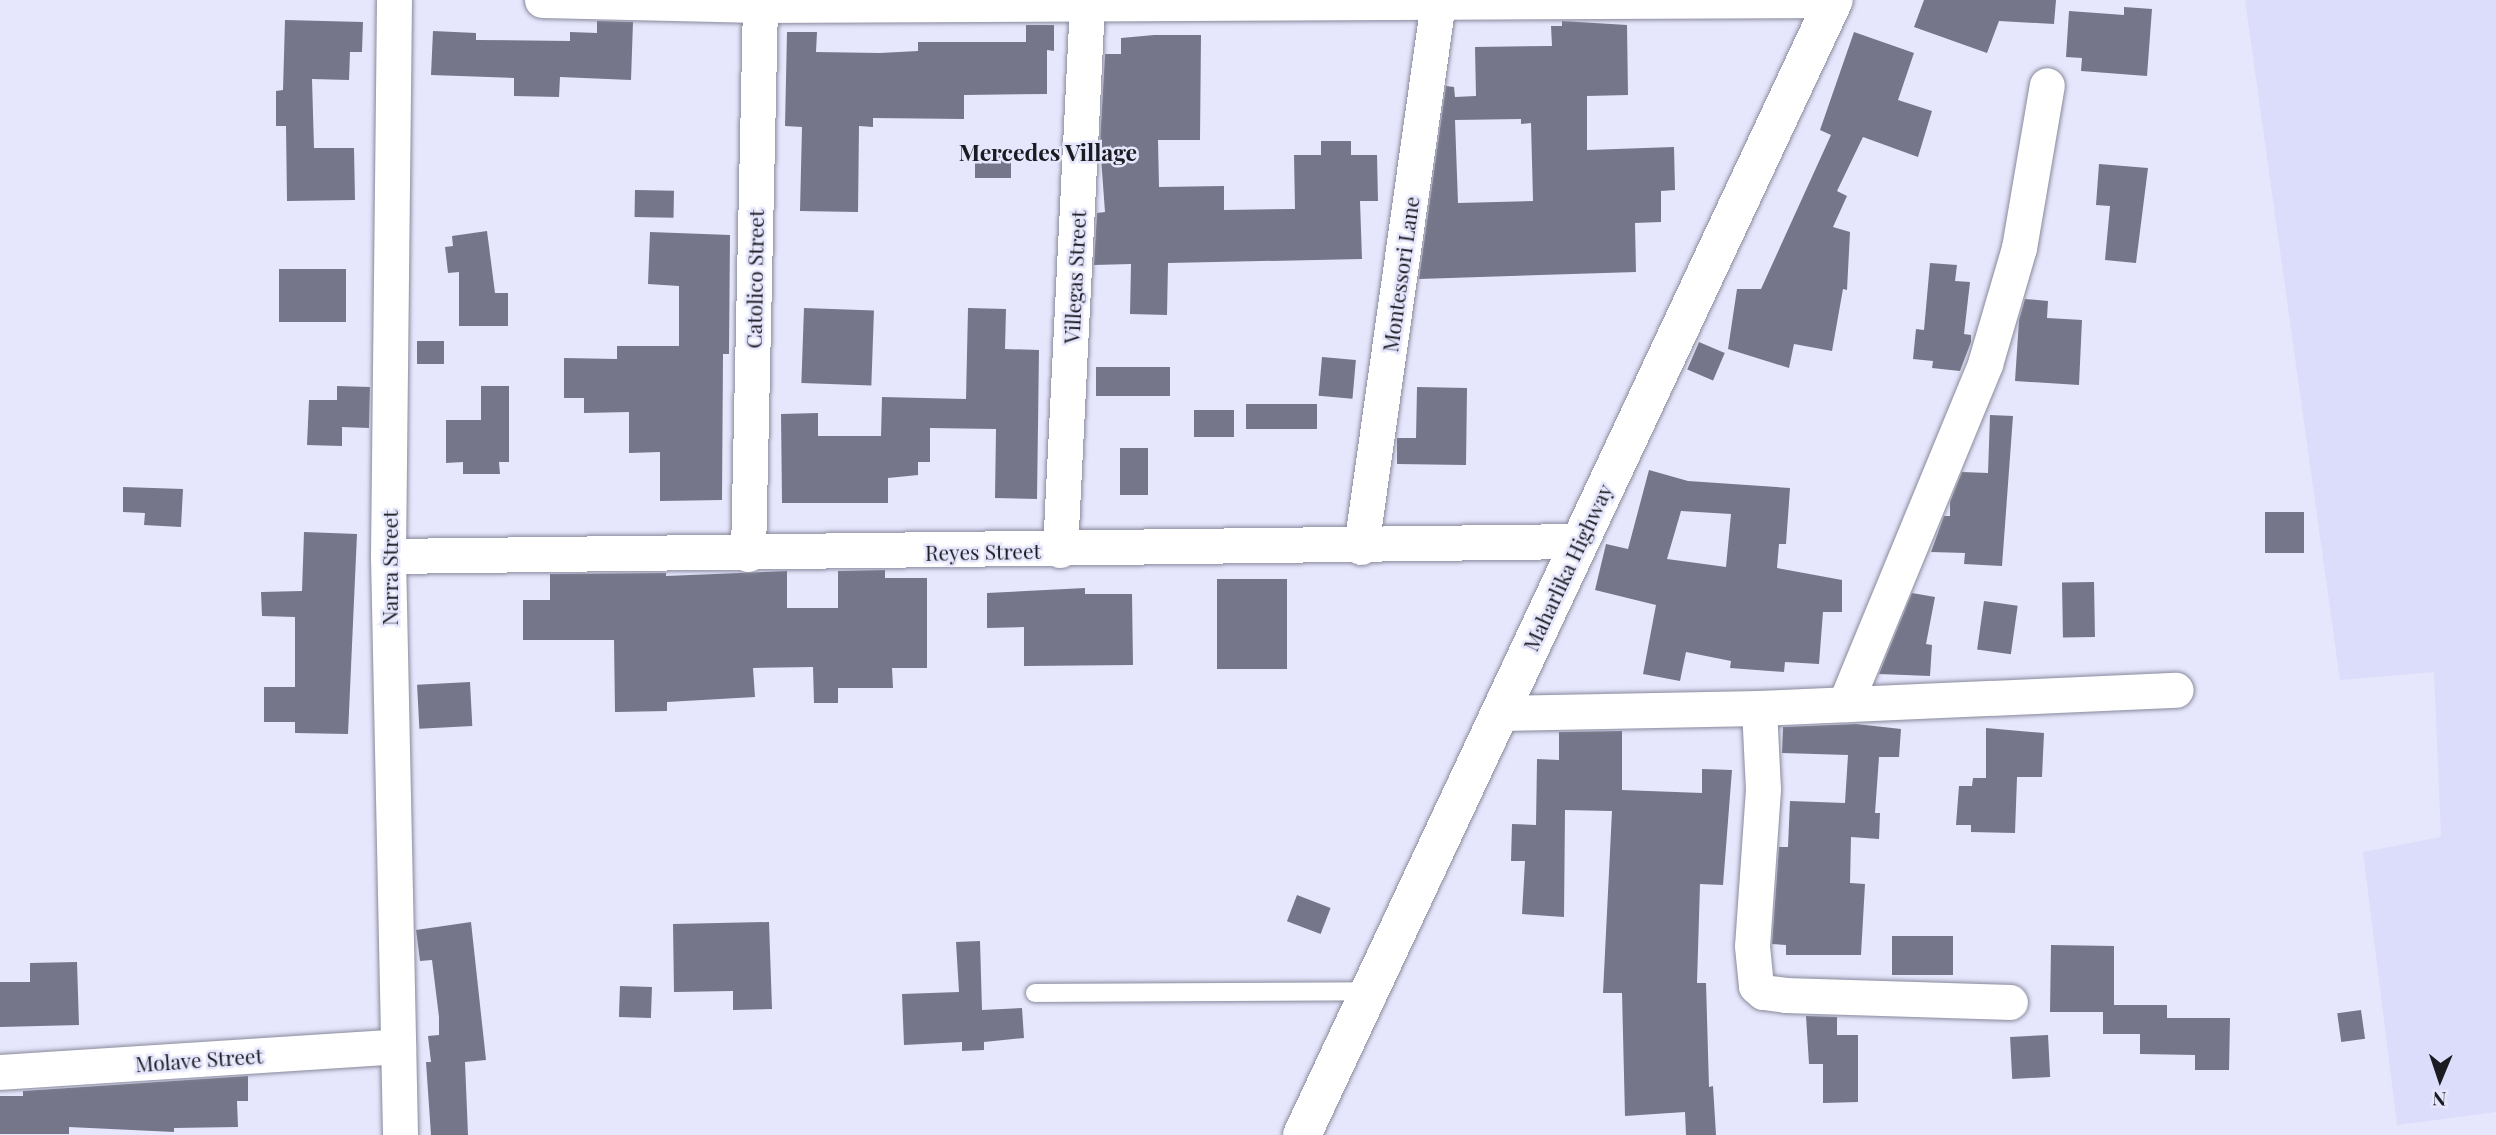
<!DOCTYPE html>
<style>
body{margin:0}
#map{position:relative;width:2496px;height:1135px;overflow:hidden;background:#e6e7fc;font-family:"Playfair Display",serif}
div>[style]{position:absolute}
.built>*{inset:0;background:#dcddfa}
.building>*{inset:0;background:#757689;transform-origin:0 0}
.roads{filter:drop-shadow(0 0 2px #88899c) drop-shadow(0 0 2px #88899c)}
.service>*{height:18px;margin:-9px;padding:0 9px;transform-origin:9px;border-radius:9px;background:#fff}
.minor>*{height:35px;margin:-17.5px;padding:0 17.5px;transform-origin:17.5px;border-radius:17.5px;background:#fff}
.trunk>*{height:38px;margin:-19px;padding:0 19px;transform-origin:19px;border-radius:19px;background:#fff}
span{translate:-50% -50%;white-space:nowrap;text-align:center;line-height:1.15;-webkit-text-stroke:5px #e6e7fc;paint-order:stroke}
.street-label{font-size:21px;color:#1b1b22}
.neighbourhood-label{font-size:23px;color:#1b1b22;font-weight:700}
.north{position:absolute;left:2405px;top:1044px;width:70px;height:70px;-webkit-text-stroke:5px #e6e7fc;paint-order:stroke;rotate:182deg;font-size:19px;font-weight:700;line-height:28px;text-align:center;color:#1b1b22}
.north::after{content:'';display:block;margin:auto;width:24px;height:32px;background:#1b1b22;clip-path:polygon(50% 0,100% 100%,50% 72%,0 100%)}
</style>
<div id="map">
<div class="built">
<i style="clip-path:polygon(2245px 0,2496px 0,2496px 1112px,2397px 1125px,2363px 852px,2441px 837px,2434px 672px,2340px 680px)"></i>
</div>
<div class="building">
<i style="clip-path:polygon(1924px 0,2056px 0,2054px 24px,1999px 21px,1987px 53px,1914px 27px)"></i>
<i style="clip-path:polygon(2124px 7px,2152px 9px,2147px 76px,2081px 71px,2082px 58px,2066px 57px,2069px 11px,2124px 15px)"></i>
<i style="clip-path:polygon(285px 20px,363px 22px,362px 52px,350px 52px,349px 80px,312px 79px,314px 148px,354px 148px,355px 200px,287px 201px,286px 126px,276px 126px,276px 91px,283px 90px)"></i>
<i style="clip-path:polygon(597px 21px,633px 22px,631px 80px,560px 77px,559px 97px,514px 96px,514px 78px,431px 75px,433px 31px,476px 33px,476px 40px,570px 41px,570px 32px,597px 33px)"></i>
<i style="clip-path:polygon(evenodd,1562px 21px,1627px 25px,1628px 95px,1587px 96px,1587px 150px,1674px 147px,1675px 190px,1661px 191px,1661px 222px,1635px 223px,1636px 272px,1419px 279px,1446px 86px,1454px 87px,1455px 97px,1476px 96px,1475px 47px,1552px 46px,1551px 26px,1562px 26px,1562px 21px,1521px 119px,1521px 124px,1531px 123px,1533px 201px,1458px 203px,1455px 120px,1521px 119px)"></i>
<i style="clip-path:polygon(1026px 25px,1054px 25px,1054px 51px,1047px 50px,1047px 94px,964px 95px,964px 119px,873px 118px,873px 127px,859px 126px,858px 212px,800px 211px,802px 127px,785px 126px,787px 32px,817px 32px,816px 52px,880px 53px,918px 51px,918px 42px,1026px 42px)"></i>
<i style="clip-path:polygon(1854px 32px,1914px 53px,1898px 100px,1932px 111px,1918px 157px,1863px 137px,1837px 191px,1847px 196px,1833px 227px,1850px 232px,1847px 290px,1843px 289px,1832px 351px,1794px 344px,1789px 368px,1728px 349px,1737px 289px,1761px 289px,1831px 135px,1820px 130px)"></i>
<i style="clip-path:polygon(1154px 35px,1201px 35px,1200px 140px,1158px 140px,1159px 187px,1224px 186px,1224px 210px,1295px 209px,1294px 155px,1321px 155px,1321px 141px,1351px 141px,1351px 155px,1377px 155px,1378px 201px,1360px 201px,1362px 259px,1168px 263px,1167px 315px,1130px 314px,1131px 264px,1094px 265px,1097px 213px,1105px 212px,1100px 144px,1105px 54px,1121px 54px,1121px 38px)"></i>
<i style="left:975px;top:153px;width:36px;height:25px"></i>
<i style="clip-path:polygon(2099px 164px,2148px 168px,2136px 263px,2105px 260px,2110px 206px,2096px 205px)"></i>
<i style="left:635px;top:190px;width:39px;height:27px;rotate:1deg"></i>
<i style="clip-path:polygon(487px 231px,495px 293px,508px 293px,508px 326px,459px 326px,459px 272px,448px 273px,445px 247px,453px 246px,452px 236px)"></i>
<i style="clip-path:polygon(650px 232px,730px 235px,729px 354px,723px 354px,722px 500px,660px 501px,660px 452px,629px 453px,629px 412px,584px 413px,584px 398px,564px 398px,564px 358px,617px 359px,617px 346px,679px 346px,679px 286px,648px 284px)"></i>
<i style="clip-path:polygon(1930px 263px,1957px 265px,1955px 281px,1970px 282px,1964px 334px,1971px 335px,1971px 342px,1960px 371px,1932px 368px,1933px 361px,1913px 359px,1916px 329px,1924px 330px)"></i>
<i style="left:346px;top:269px;width:53px;height:67px;rotate:90deg"></i>
<i style="clip-path:polygon(2025px 299px,2048px 301px,2047px 318px,2082px 320px,2079px 385px,2015px 381px,2019px 320px)"></i>
<i style="left:804px;top:308px;width:70px;height:75px;rotate:2deg"></i>
<i style="clip-path:polygon(968px 308px,1006px 309px,1005px 349px,1039px 350px,1037px 499px,995px 498px,996px 429px,930px 428px,930px 462px,918px 462px,918px 475px,888px 478px,888px 503px,782px 503px,781px 414px,818px 413px,818px 436px,881px 436px,882px 397px,966px 399px)"></i>
<i style="left:417px;top:341px;width:27px;height:23px"></i>
<i style="left:1699px;top:342px;width:28px;height:30px;rotate:23deg"></i>
<i style="left:1322px;top:357px;width:34px;height:39px;rotate:5deg"></i>
<i style="left:1096px;top:367px;width:74px;height:29px"></i>
<i style="clip-path:polygon(337px 386px,370px 387px,369px 428px,342px 427px,342px 446px,307px 445px,309px 400px,337px 400px)"></i>
<i style="clip-path:polygon(481px 386px,509px 386px,509px 462px,499px 462px,500px 474px,463px 474px,463px 462px,446px 463px,446px 420px,481px 420px)"></i>
<i style="clip-path:polygon(1417px 387px,1467px 388px,1466px 465px,1397px 464px,1397px 438px,1416px 438px)"></i>
<i style="left:1246px;top:404px;width:71px;height:25px"></i>
<i style="left:1194px;top:410px;width:40px;height:27px"></i>
<i style="clip-path:polygon(1990px 415px,2013px 416px,2002px 566px,1964px 564px,1965px 553px,1931px 552px,1944px 516px,1950px 516px,1950px 502px,1962px 472px,1988px 473px)"></i>
<i style="left:1120px;top:448px;width:28px;height:47px"></i>
<i style="clip-path:polygon(evenodd,1649px 470px,1688px 481px,1790px 488px,1786px 544px,1779px 544px,1777px 568px,1842px 580px,1842px 612px,1823px 612px,1819px 664px,1785px 662px,1784px 672px,1730px 668px,1731px 661px,1686px 652px,1680px 681px,1643px 674px,1656px 605px,1595px 590px,1606px 544px,1628px 549px,1649px 470px,1681px 511px,1731px 514px,1726px 567px,1667px 559px,1681px 511px)"></i>
<i style="clip-path:polygon(123px 487px,183px 489px,181px 527px,144px 525px,145px 513px,123px 512px)"></i>
<i style="left:2265px;top:512px;width:39px;height:41px"></i>
<i style="clip-path:polygon(304px 532px,357px 534px,348px 734px,295px 733px,295px 722px,264px 722px,264px 687px,295px 687px,295px 617px,262px 616px,261px 592px,302px 591px)"></i>
<i style="clip-path:polygon(885px 570px,885px 578px,927px 578px,927px 668px,892px 668px,893px 688px,838px 688px,838px 703px,814px 703px,813px 667px,753px 668px,755px 697px,667px 702px,667px 711px,615px 712px,614px 640px,523px 640px,523px 600px,550px 600px,550px 574px,666px 573px,666px 576px,787px 571px,787px 608px,838px 608px,838px 571px)"></i>
<i style="left:1217px;top:579px;width:70px;height:90px"></i>
<i style="left:2094px;top:582px;width:55px;height:32px;rotate:89deg"></i>
<i style="clip-path:polygon(1085px 588px,1085px 594px,1132px 594px,1133px 665px,1024px 666px,1024px 627px,987px 628px,987px 593px)"></i>
<i style="clip-path:polygon(1912px 593px,1935px 597px,1926px 644px,1932px 645px,1930px 676px,1879px 674px)"></i>
<i style="left:1984px;top:601px;width:34px;height:49px;rotate:8deg"></i>
<i style="left:470px;top:682px;width:44px;height:53px;rotate:87deg"></i>
<i style="clip-path:polygon(1856px 724px,1901px 729px,1899px 757px,1879px 757px,1875px 813px,1880px 813px,1879px 839px,1851px 837px,1850px 883px,1865px 884px,1861px 955px,1786px 955px,1786px 945px,1772px 944px,1779px 847px,1788px 847px,1790px 801px,1845px 803px,1848px 755px,1782px 753px,1783px 727px)"></i>
<i style="clip-path:polygon(1986px 728px,2044px 733px,2042px 777px,2017px 777px,2015px 833px,1971px 832px,1971px 825px,1956px 825px,1959px 786px,1972px 786px,1973px 778px,1986px 778px)"></i>
<i style="clip-path:polygon(1622px 731px,1622px 790px,1702px 793px,1702px 769px,1732px 770px,1723px 885px,1700px 884px,1697px 983px,1706px 983px,1709px 1087px,1713px 1086px,1716px 1135px,1686px 1135px,1685px 1112px,1625px 1116px,1622px 993px,1603px 993px,1612px 811px,1565px 810px,1564px 917px,1522px 914px,1525px 861px,1511px 861px,1512px 824px,1536px 825px,1537px 759px,1559px 760px,1559px 732px)"></i>
<i style="left:1297px;top:895px;width:36px;height:28px;rotate:21deg"></i>
<i style="clip-path:polygon(471px 922px,486px 1060px,465px 1062px,468px 1135px,431px 1135px,426px 1062px,431px 1062px,428px 1036px,439px 1035px,439px 1017px,432px 960px,420px 961px,416px 930px)"></i>
<i style="clip-path:polygon(769px 922px,772px 1009px,733px 1010px,733px 991px,674px 992px,673px 924px)"></i>
<i style="left:1953px;top:936px;width:39px;height:61px;rotate:90deg"></i>
<i style="clip-path:polygon(980px 941px,982px 1010px,1022px 1008px,1024px 1038px,984px 1042px,984px 1050px,962px 1051px,962px 1042px,904px 1045px,902px 994px,959px 992px,956px 942px)"></i>
<i style="clip-path:polygon(2051px 945px,2114px 946px,2114px 1005px,2167px 1005px,2167px 1018px,2230px 1018px,2229px 1070px,2195px 1070px,2195px 1055px,2140px 1054px,2140px 1034px,2103px 1034px,2103px 1012px,2050px 1012px)"></i>
<i style="clip-path:polygon(77px 962px,79px 1025px,0 1027px,0 982px,30px 982px,30px 963px)"></i>
<i style="left:620px;top:986px;width:32px;height:31px;rotate:2deg"></i>
<i style="left:2361px;top:1010px;width:29px;height:24px;rotate:82deg"></i>
<i style="clip-path:polygon(1806px 1016px,1837px 1017px,1837px 1035px,1858px 1035px,1858px 1102px,1823px 1103px,1823px 1064px,1809px 1064px)"></i>
<i style="left:2048px;top:1035px;width:42px;height:38px;rotate:87deg"></i>
<i style="clip-path:polygon(248px 1076px,248px 1101px,237px 1101px,238px 1127px,174px 1128px,174px 1132px,69px 1127px,69px 1134px,0 1134px,0 1096px,23px 1096px,23px 1091px)"></i>
</div>
<div class="roads">
<div class="service">
<i style="left:1035px;top:993px;width:334px;rotate:-0.3deg"></i>
</div>
<div class="minor">
<i style="left:394px;top:0;width:556px;rotate:90.62deg"></i>
<i style="left:388px;top:556px;width:579px;rotate:88.81deg"></i>
<i style="left:542px;top:0;width:218px;rotate:1.3deg"></i>
<i style="left:760px;top:5px;width:1074px;rotate:-0.27deg"></i>
<i style="left:1361px;top:547px;width:550px;rotate:-81.96deg"></i>
<i style="left:1060px;top:550px;width:548px;rotate:-87.17deg"></i>
<i style="left:748px;top:554px;width:549px;rotate:-88.75deg"></i>
<i style="left:388px;top:556px;width:1190px;rotate:-0.72deg"></i>
<i style="left:1845px;top:704px;width:368px;rotate:-67.6deg"></i>
<i style="left:1985px;top:364px;width:121px;rotate:-73.7deg"></i>
<i style="left:2019px;top:248px;width:165px;rotate:-80.3deg"></i>
<i style="left:1759px;top:708px;width:81px;rotate:87.2deg"></i>
<i style="left:1763px;top:789px;width:157px;rotate:94deg"></i>
<i style="left:1752px;top:946px;width:40px;rotate:84.3deg"></i>
<i style="left:1756px;top:986px;width:9px;rotate:41deg"></i>
<i style="left:1763px;top:992px;width:23px;rotate:7deg"></i>
<i style="left:1786px;top:995px;width:224px;rotate:1.8deg"></i>
<i style="left:1499px;top:713px;width:260px;rotate:-1.1deg"></i>
<i style="left:1759px;top:708px;width:417px;rotate:-2.5deg"></i>
<i style="left:0;top:1072px;width:399px;rotate:-3.7deg"></i>
</div>
<div class="trunk">
<i style="left:1302px;top:1135px;width:1253px;rotate:-64.89deg"></i>
</div>
</div>
<div class="street-label">
<span style="left:1400px;top:274px;rotate:-82deg">Montessori Lane</span>
<span style="left:1074px;top:277px;rotate:-87deg">Villegas Street</span>
<span style="left:754px;top:279px;rotate:-89deg">Catolico Street</span>
<span style="left:983px;top:551px;rotate:-1deg">Reyes Street</span>
<span style="left:1567px;top:567px;rotate:-65deg">Maharlika Highway</span>
<span style="left:389px;top:568px;rotate:-90deg">Narra Street</span>
<span style="left:199px;top:1059px;rotate:-4deg">Molave Street</span>
</div>
<div class="neighbourhood-label">
<span style="left:1048px;top:152px">Mercedes Village</span>
</div>
<div class="north">N</div>
</div>
